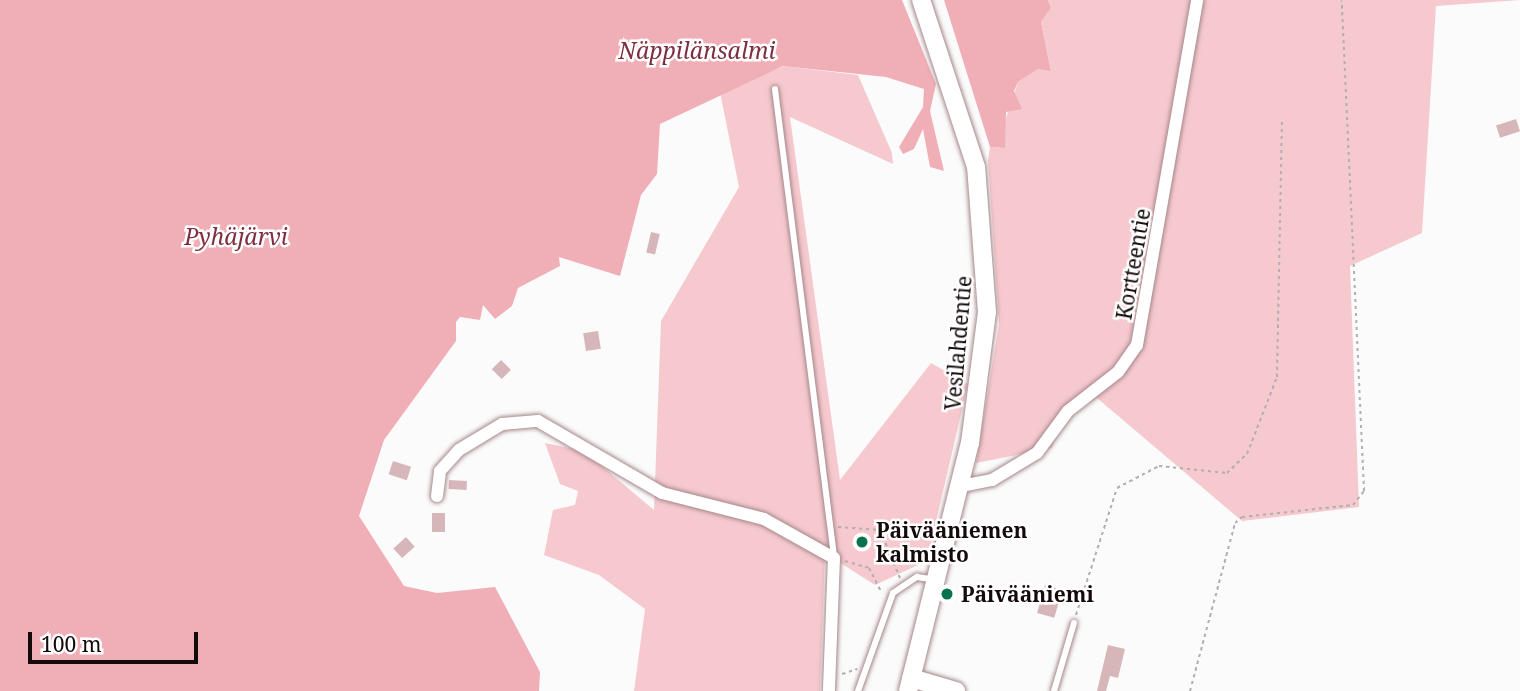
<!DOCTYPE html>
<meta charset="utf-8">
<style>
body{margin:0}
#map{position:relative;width:1520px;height:691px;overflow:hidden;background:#fbfbfb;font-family:"Noto Serif",serif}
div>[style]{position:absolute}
.green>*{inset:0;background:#f6c9ce}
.water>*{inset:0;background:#f0aeb6}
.building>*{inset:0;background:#d7b6ba;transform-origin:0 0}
.path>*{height:2px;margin-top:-1px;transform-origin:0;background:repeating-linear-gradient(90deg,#b2afaf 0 3.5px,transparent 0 7px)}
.roads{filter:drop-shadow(0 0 2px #a5878a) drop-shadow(0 0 2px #a5878a)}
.lane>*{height:6px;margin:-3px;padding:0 3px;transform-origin:3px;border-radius:3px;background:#fff}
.street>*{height:12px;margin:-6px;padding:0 6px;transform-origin:6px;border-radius:6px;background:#fff}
.secondary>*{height:18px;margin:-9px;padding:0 9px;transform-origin:9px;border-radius:9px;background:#fff}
.dots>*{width:19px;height:19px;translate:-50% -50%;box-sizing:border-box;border:4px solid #fff;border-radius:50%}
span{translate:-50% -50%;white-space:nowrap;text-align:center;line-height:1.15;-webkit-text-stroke:5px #fff;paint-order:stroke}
.street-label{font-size:21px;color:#140a0b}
.poi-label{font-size:21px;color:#140a0b;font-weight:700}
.left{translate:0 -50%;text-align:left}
.water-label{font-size:23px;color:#7e3040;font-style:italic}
.scale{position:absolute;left:28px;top:632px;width:170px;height:32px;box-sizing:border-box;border:4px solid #140a0b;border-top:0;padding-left:9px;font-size:21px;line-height:24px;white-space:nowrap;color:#140a0b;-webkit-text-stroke:5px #fff;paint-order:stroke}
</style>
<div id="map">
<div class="green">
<i style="clip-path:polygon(1048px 0,1520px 0,1436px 6px,1422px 233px,1350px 266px,1359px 507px,1242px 521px,1097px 398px,1062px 418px,1052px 448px,976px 463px,999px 324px,988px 160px,990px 147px,1005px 148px,1003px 127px,1018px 82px,1038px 69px,1051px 70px,1041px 22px,1051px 8px)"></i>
<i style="clip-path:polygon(784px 66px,858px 75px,892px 153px,893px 164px,790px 117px,840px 480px,931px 363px,968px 384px,930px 547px,918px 565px,875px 585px,825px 553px,820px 691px,634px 691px,645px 609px,599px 575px,544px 555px,553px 510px,575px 505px,578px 491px,560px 484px,545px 443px,584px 451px,654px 510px,661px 321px,739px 187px,720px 92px)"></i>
</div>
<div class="water">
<i style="clip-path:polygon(0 0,902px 0,936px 84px,930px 111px,944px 171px,930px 167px,923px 129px,914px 149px,903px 154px,899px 147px,923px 107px,924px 89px,886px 77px,783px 66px,660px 124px,657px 174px,641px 195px,620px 276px,559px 257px,560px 266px,518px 288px,512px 306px,495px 319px,483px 305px,480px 320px,460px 317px,456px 322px,456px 341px,384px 440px,359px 516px,404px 586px,437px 593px,495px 587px,540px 672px,539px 691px,0 691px)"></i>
<i style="clip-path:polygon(944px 0,1048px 0,1051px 8px,1041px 22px,1051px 71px,1038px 69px,1018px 82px,1014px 91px,1022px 109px,1006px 112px,1005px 148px,990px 147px)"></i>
</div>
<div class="building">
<i style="left:1516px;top:119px;width:13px;height:21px;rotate:72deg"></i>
<i style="left:651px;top:232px;width:9px;height:21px;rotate:13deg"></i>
<i style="left:598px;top:331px;width:18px;height:15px;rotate:81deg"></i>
<i style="left:501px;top:360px;width:14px;height:13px;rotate:45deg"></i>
<i style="left:393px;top:461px;width:19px;height:14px;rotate:18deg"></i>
<i style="left:449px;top:480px;width:18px;height:9px;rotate:3deg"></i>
<i style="left:432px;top:513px;width:13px;height:19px"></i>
<i style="left:406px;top:537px;width:13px;height:17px;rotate:48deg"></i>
<i style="left:1045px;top:585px;width:18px;height:29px;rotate:16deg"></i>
<i style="clip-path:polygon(1108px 645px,1125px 649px,1118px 678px,1110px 676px,1106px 691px,1097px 691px)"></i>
</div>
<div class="path">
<i style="left:838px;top:527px;width:42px;rotate:4.1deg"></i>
<i style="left:880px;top:530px;width:52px;rotate:67.4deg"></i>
<i style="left:845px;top:561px;width:25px;rotate:16deg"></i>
<i style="left:869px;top:568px;width:28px;rotate:63deg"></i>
<i style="left:1076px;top:615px;width:133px;rotate:-72.1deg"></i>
<i style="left:1117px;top:488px;width:47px;rotate:-27.6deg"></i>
<i style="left:1159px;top:466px;width:68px;rotate:5.9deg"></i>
<i style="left:1227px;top:473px;width:28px;rotate:-44deg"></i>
<i style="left:1247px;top:454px;width:83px;rotate:-68.7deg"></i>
<i style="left:1277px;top:377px;width:259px;rotate:-88.9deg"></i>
<i style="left:842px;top:674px;width:16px;rotate:-18deg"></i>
<i style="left:1190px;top:691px;width:174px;rotate:-75deg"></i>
<i style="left:1235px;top:523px;width:9px;rotate:-41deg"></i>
<i style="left:1242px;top:517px;width:112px;rotate:-6.2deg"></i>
<i style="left:1353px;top:505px;width:18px;rotate:-52deg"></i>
<i style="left:1364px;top:491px;width:491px;rotate:-92.6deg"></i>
</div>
<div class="roads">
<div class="lane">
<i style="left:775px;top:89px;width:471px;rotate:82.8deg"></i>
<i style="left:858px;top:691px;width:104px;rotate:-70.3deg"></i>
<i style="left:893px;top:593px;width:29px;rotate:-34deg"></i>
<i style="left:917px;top:577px;width:18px;rotate:9deg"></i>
<i style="left:1054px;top:691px;width:71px;rotate:-73.6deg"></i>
</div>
<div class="street">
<i style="left:961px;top:486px;width:32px;rotate:-11deg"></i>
<i style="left:992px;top:480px;width:52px;rotate:-31deg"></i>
<i style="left:1037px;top:453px;width:52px;rotate:-53.6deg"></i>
<i style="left:1068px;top:411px;width:63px;rotate:-38deg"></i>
<i style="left:1118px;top:372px;width:33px;rotate:-55deg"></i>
<i style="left:1137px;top:345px;width:350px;rotate:-80.1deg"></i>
<i style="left:437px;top:496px;width:25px;rotate:-83deg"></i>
<i style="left:440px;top:471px;width:28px;rotate:-48deg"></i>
<i style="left:459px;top:450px;width:50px;rotate:-31.2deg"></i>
<i style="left:502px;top:424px;width:36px;rotate:-5deg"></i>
<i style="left:538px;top:421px;width:143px;rotate:30.1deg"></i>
<i style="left:662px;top:493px;width:105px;rotate:14.3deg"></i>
<i style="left:764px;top:519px;width:80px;rotate:29.1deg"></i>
<i style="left:834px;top:558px;width:133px;rotate:92.2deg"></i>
</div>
<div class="secondary">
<i style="left:911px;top:678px;width:47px;rotate:16.1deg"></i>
<i style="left:908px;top:691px;width:256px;rotate:-76deg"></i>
<i style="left:970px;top:443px;width:132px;rotate:-82.6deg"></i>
<i style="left:987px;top:312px;width:145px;rotate:-94.3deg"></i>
<i style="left:976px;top:167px;width:176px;rotate:-108.2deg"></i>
</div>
</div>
<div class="dots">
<i style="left:862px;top:542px;background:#07734c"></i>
<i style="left:947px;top:594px;background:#07734c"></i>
</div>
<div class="street-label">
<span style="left:1133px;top:264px;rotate:-80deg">Kortteentie</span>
<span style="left:958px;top:343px;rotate:-85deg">Vesilahdentie</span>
</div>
<div class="poi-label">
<span class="left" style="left:876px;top:542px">Päivääniemen<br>kalmisto</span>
<span class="left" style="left:961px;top:594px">Päivääniemi</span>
</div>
<div class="water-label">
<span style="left:697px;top:50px">Näppilänsalmi</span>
<span style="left:236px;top:236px">Pyhäjärvi</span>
</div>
<div class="scale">100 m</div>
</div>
